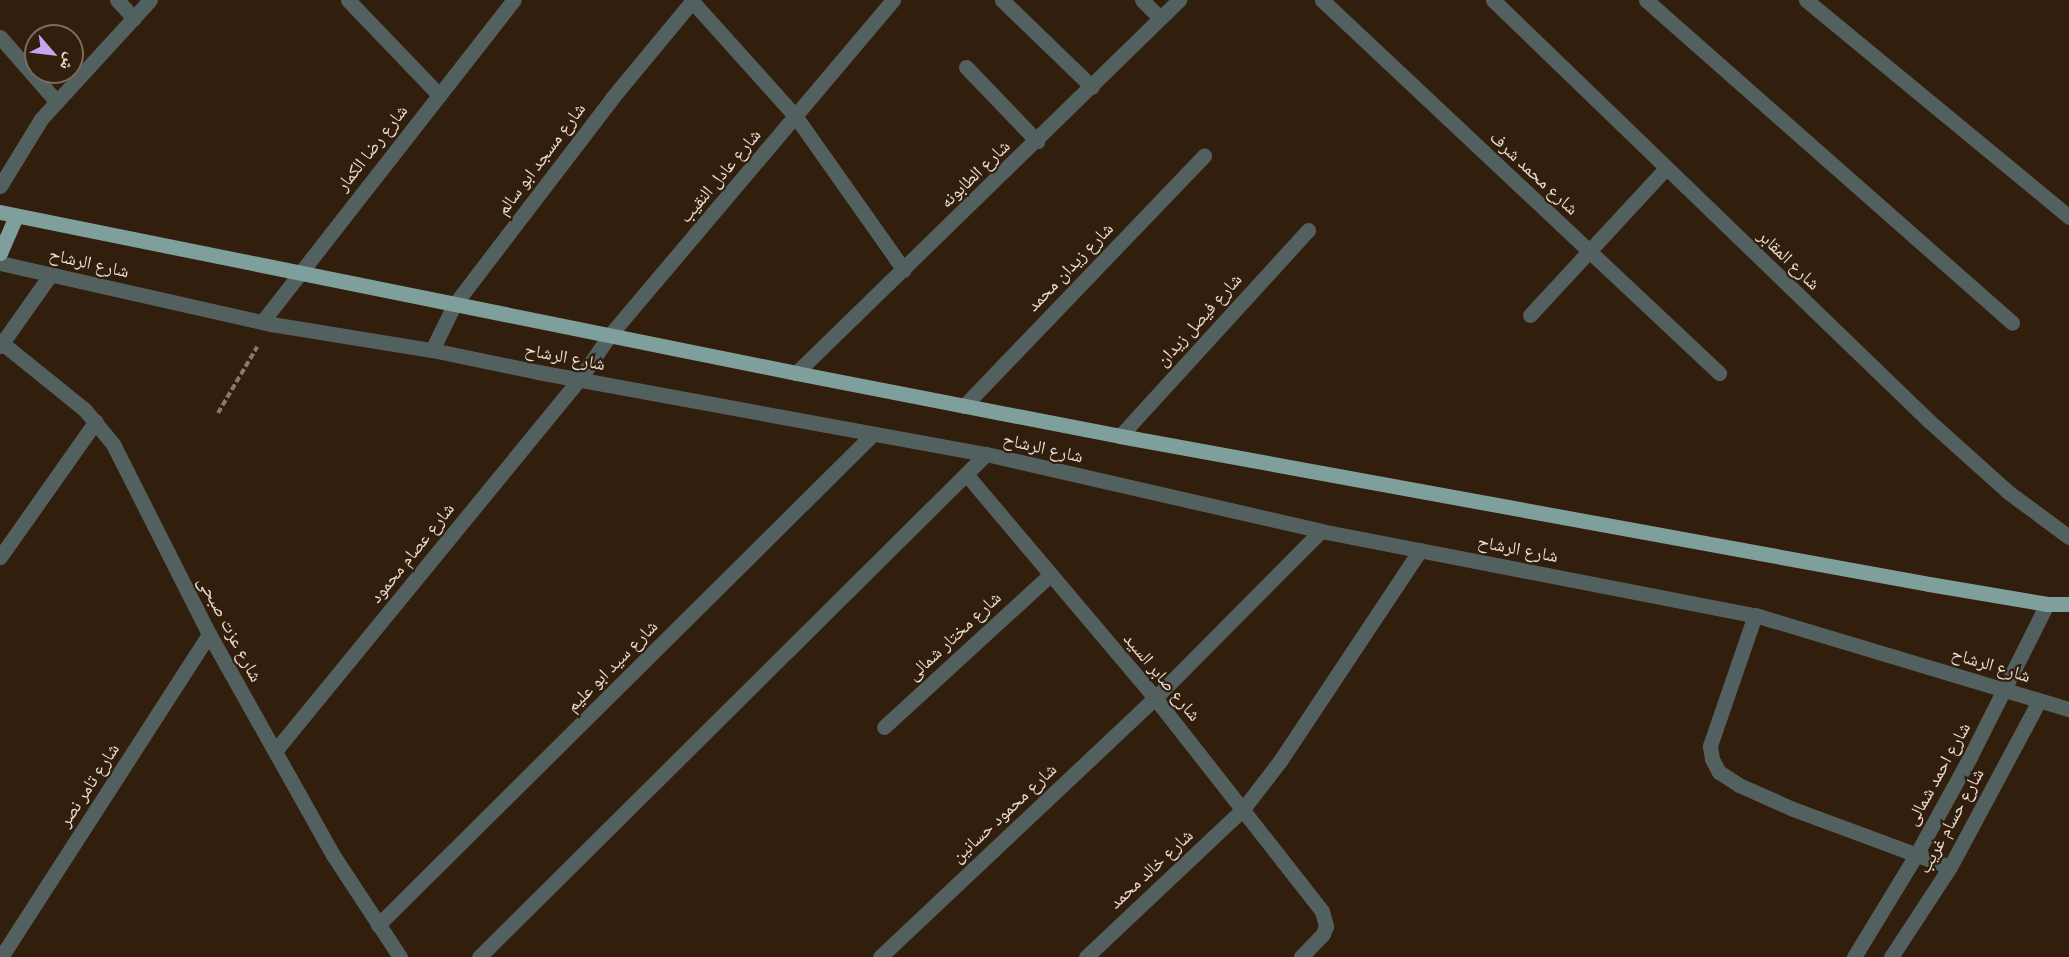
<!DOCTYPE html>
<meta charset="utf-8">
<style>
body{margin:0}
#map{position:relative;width:2069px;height:957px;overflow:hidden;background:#321e0d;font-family:"Fira Sans Condensed","Noto Naskh Arabic",sans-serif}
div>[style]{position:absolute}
.path>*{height:4px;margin-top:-2px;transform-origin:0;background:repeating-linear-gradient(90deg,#8a786a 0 6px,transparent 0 9px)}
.minor>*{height:15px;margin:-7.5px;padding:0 7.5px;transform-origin:7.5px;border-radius:7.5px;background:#526160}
.major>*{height:15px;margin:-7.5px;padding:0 7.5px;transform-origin:7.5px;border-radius:7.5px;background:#7f9f9d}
span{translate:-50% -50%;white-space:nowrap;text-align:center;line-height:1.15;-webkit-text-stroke:4.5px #321e0d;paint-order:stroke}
.street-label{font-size:18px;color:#ebddd2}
.north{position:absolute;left:24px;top:24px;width:60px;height:60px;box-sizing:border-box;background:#321e0d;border:2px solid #7c6a5c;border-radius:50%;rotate:118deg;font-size:16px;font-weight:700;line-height:24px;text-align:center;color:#ebddd2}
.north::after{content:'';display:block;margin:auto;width:21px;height:27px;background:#c7a6ef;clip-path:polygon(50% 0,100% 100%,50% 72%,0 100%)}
</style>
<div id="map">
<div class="path">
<i style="left:218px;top:413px;width:77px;rotate:-59.4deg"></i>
</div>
<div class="minor">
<i style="left:117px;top:0;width:25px;rotate:47deg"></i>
<i style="left:348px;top:0;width:132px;rotate:46.2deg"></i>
<i style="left:691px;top:0;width:157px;rotate:48.1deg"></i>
<i style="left:796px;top:117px;width:187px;rotate:54.8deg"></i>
<i style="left:1002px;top:0;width:125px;rotate:44deg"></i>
<i style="left:1142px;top:0;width:25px;rotate:45deg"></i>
<i style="left:1322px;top:0;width:545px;rotate:43.21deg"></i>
<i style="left:1493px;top:0;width:606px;rotate:44deg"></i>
<i style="left:1929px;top:421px;width:106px;rotate:41.9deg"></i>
<i style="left:2008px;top:492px;width:76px;rotate:36.4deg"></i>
<i style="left:1646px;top:0;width:488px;rotate:41.4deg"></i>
<i style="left:1806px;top:0;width:341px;rotate:39.5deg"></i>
<i style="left:0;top:37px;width:86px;rotate:48.8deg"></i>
<i style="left:966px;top:67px;width:103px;rotate:46.2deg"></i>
<i style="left:0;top:186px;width:79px;rotate:-58.5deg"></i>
<i style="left:41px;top:119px;width:161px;rotate:-47.5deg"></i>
<i style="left:0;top:263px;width:278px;rotate:12.7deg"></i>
<i style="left:271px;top:324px;width:163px;rotate:9.2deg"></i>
<i style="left:432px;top:350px;width:108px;rotate:11.7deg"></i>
<i style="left:538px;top:372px;width:455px;rotate:10.4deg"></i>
<i style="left:986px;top:454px;width:344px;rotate:12.9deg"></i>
<i style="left:1321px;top:531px;width:442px;rotate:11deg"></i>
<i style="left:1755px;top:615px;width:328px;rotate:16.7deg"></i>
<i style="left:1530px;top:315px;width:200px;rotate:-47.2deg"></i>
<i style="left:262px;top:322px;width:409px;rotate:-52deg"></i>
<i style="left:2px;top:343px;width:107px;rotate:38.9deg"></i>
<i style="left:85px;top:410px;width:44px;rotate:50.5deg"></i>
<i style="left:113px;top:444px;width:213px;rotate:63.2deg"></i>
<i style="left:209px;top:634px;width:253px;rotate:60.7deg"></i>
<i style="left:333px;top:855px;width:122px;rotate:56.7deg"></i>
<i style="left:0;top:346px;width:88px;rotate:-54.7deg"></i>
<i style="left:432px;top:350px;width:50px;rotate:-63.9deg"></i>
<i style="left:454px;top:305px;width:260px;rotate:-52.6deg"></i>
<i style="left:612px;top:98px;width:127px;rotate:-50.4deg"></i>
<i style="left:796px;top:373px;width:535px;rotate:-44.24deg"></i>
<i style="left:964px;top:406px;width:347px;rotate:-46.2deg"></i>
<i style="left:1120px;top:436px;width:279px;rotate:-47.6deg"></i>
<i style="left:966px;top:474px;width:293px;rotate:49.8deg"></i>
<i style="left:1155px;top:698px;width:271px;rotate:51.9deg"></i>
<i style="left:1322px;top:911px;width:16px;rotate:75deg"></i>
<i style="left:1326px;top:926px;width:9px;rotate:111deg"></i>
<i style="left:1323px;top:934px;width:32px;rotate:134deg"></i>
<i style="left:0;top:557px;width:166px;rotate:-54.8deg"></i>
<i style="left:1755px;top:615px;width:139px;rotate:109deg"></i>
<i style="left:1710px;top:746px;width:13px;rotate:81deg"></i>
<i style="left:1712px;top:759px;width:15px;rotate:62deg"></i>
<i style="left:1719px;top:772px;width:24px;rotate:33deg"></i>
<i style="left:1739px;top:785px;width:59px;rotate:24deg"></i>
<i style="left:1793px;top:809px;width:167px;rotate:20.3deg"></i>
<i style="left:884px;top:727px;width:225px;rotate:-42.5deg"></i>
<i style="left:275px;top:751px;width:480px;rotate:-50.7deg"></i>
<i style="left:579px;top:380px;width:53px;rotate:-55.7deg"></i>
<i style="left:609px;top:336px;width:440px;rotate:-49.8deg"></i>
<i style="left:378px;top:925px;width:697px;rotate:-44.77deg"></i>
<i style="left:1px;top:957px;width:384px;rotate:-57.2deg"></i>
<i style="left:479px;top:957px;width:714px;rotate:-44.77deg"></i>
<i style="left:880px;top:957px;width:378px;rotate:-43.3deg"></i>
<i style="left:1155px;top:698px;width:235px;rotate:-45.2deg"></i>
<i style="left:1086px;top:957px;width:216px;rotate:-43.3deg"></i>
<i style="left:1243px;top:809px;width:61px;rotate:-52.4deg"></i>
<i style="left:1280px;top:761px;width:253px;rotate:-56.4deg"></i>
<i style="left:1854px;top:957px;width:119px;rotate:-58.7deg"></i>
<i style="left:1916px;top:855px;width:112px;rotate:-61.1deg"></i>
<i style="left:1970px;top:757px;width:171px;rotate:-63.3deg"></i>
<i style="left:1891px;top:957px;width:108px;rotate:-56.8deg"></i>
<i style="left:1950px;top:867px;width:188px;rotate:-61.8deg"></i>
</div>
<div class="major">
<i style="left:0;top:212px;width:812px;rotate:11.43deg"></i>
<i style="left:796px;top:373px;width:330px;rotate:11deg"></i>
<i style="left:1120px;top:436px;width:822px;rotate:10.37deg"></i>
<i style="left:1929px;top:584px;width:120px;rotate:9.6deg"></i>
<i style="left:2047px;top:604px;width:22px"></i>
<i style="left:0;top:253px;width:40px;rotate:-66.6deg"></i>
</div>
<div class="street-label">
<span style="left:372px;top:148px;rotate:-52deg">شارع رضا الكمار</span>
<span style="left:541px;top:159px;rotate:-53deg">شارع مسجد ابو سالم</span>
<span style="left:1534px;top:173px;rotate:43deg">شارع محمد شرف</span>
<span style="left:975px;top:174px;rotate:-44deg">شارع الطابونه</span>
<span style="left:720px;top:176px;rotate:-50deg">شارع عادل النقيب</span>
<span style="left:1789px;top:260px;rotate:44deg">شارع المقابر</span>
<span style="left:89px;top:263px;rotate:13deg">شارع الرشاح</span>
<span style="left:1070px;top:267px;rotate:-46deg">شارع زيدان محمد</span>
<span style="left:1199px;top:320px;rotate:-48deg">شارع فيصل زيدان</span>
<span style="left:565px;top:357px;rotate:11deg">شارع الرشاح</span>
<span style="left:1043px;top:448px;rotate:13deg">شارع الرشاح</span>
<span style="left:1518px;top:549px;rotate:11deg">شارع الرشاح</span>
<span style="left:412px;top:553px;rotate:-51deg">شارع عصام محمود</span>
<span style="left:230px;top:629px;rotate:62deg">شارع عزت صبحى</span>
<span style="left:954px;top:636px;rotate:-43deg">شارع مختار شمالى</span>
<span style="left:1991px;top:665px;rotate:17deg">شارع الرشاح</span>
<span style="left:612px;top:666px;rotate:-45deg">شارع سيد ابو عليم</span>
<span style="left:1162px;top:677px;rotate:50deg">شارع صابر السيد</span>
<span style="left:1938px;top:774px;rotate:-61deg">شارع احمد شمالى</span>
<span style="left:89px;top:785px;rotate:-57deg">شارع تامر نصر</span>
<span style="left:1004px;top:813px;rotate:-43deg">شارع محمود حسانين</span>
<span style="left:1951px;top:821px;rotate:-61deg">شارع حسام غريب</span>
<span style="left:1151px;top:869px;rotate:-43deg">شارع خالد محمد</span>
</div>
<div class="north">ش</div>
</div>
